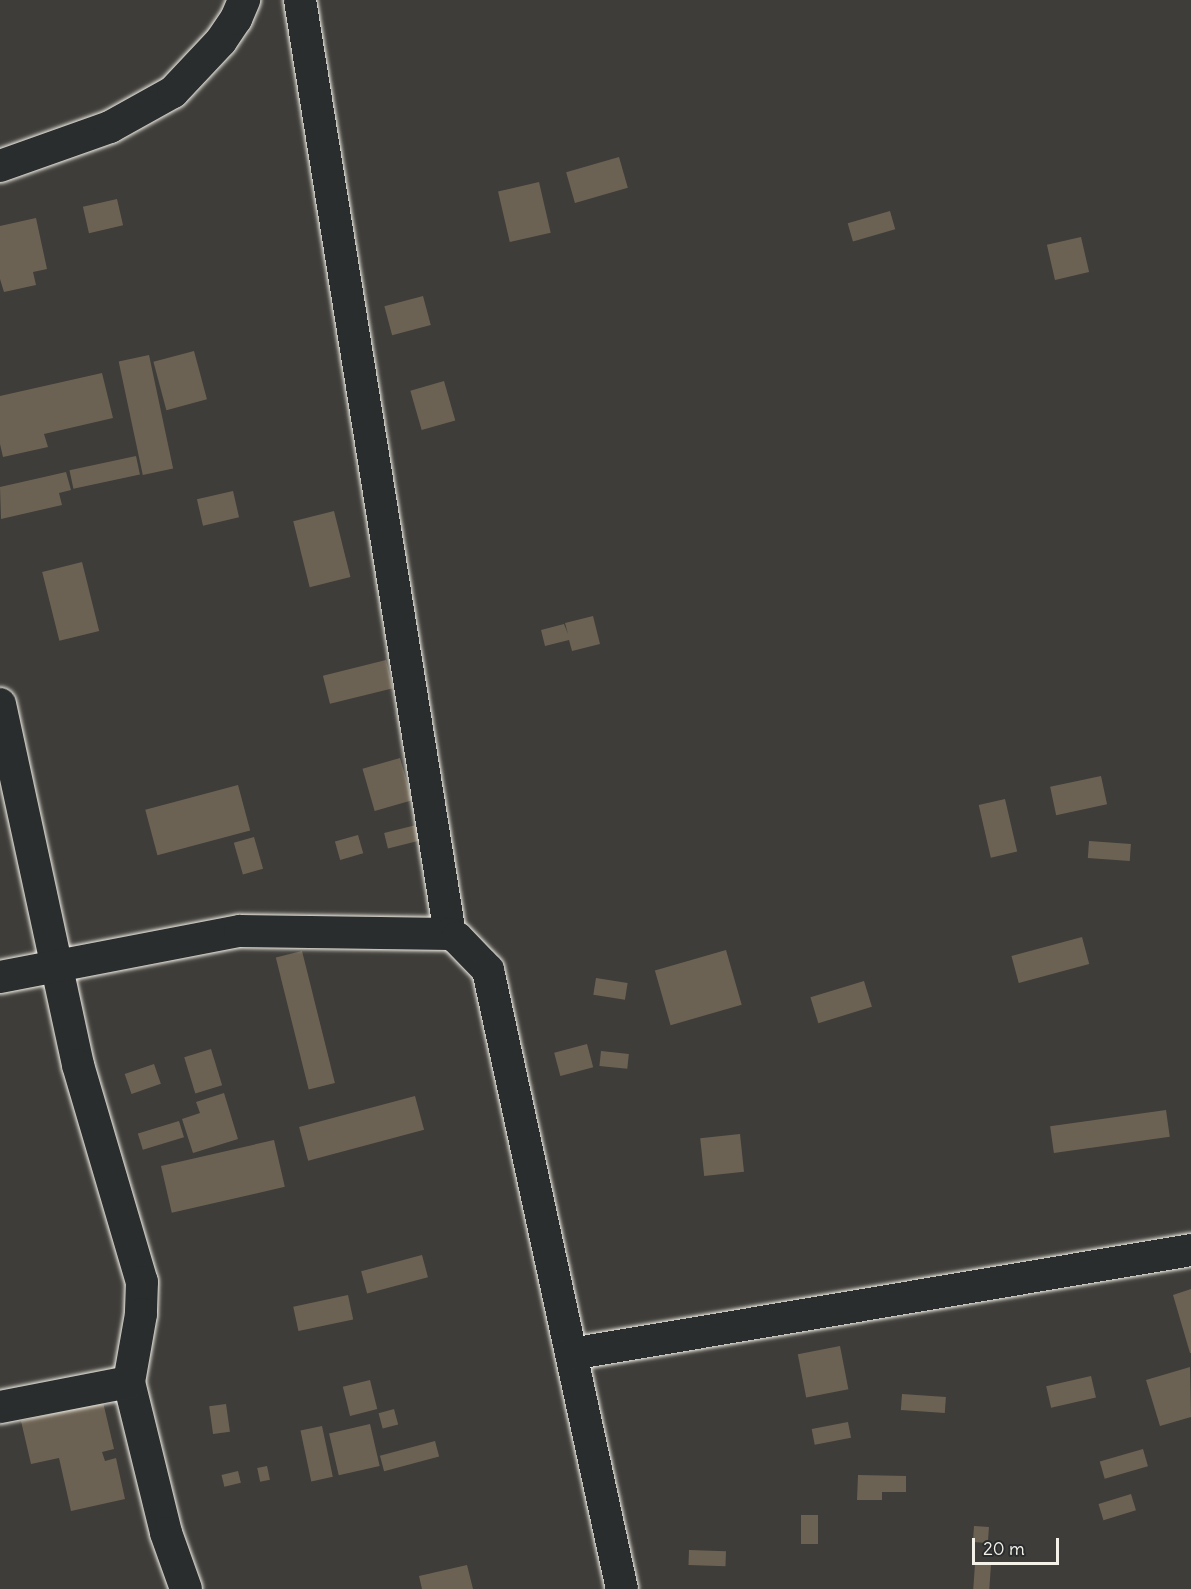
<!DOCTYPE html>
<style>
body{margin:0}
#map{position:relative;width:1191px;height:1589px;overflow:hidden;background:#3e3d39;font-family:Delius,sans-serif}
div>[style]{position:absolute}
.building>*{inset:0;background:#6c6253;transform-origin:0 0}
.roads{filter:drop-shadow(0 0 2px #f4f1e8) drop-shadow(0 0 2px #f4f1e8)}
.minor>*{height:32px;margin:-16px;padding:0 16px;transform-origin:16px;border-radius:16px;background:#2a2d2e}
span{translate:-50% -50%;white-space:nowrap;text-align:center;line-height:1.15;-webkit-text-stroke:4.5px #2a2d2e;paint-order:stroke}
.scale{position:absolute;left:972px;top:1538px;width:87px;height:27px;box-sizing:border-box;border:3px solid #f4f1e8;border-top:0;padding-left:8px;font-size:18px;line-height:21px;white-space:nowrap;color:#f4f1e8;-webkit-text-stroke:4px #2a2d2e;paint-order:stroke}
</style>
<div id="map">
<div class="building">
<i style="left:619px;top:157px;width:32px;height:55px;rotate:74deg"></i>
<i style="left:539px;top:182px;width:52px;height:42px;rotate:77deg"></i>
<i style="left:117px;top:199px;width:27px;height:35px;rotate:77deg"></i>
<i style="left:890px;top:211px;width:19px;height:44px;rotate:74deg"></i>
<i style="clip-path:polygon(36px 218px,47px 269px,33px 272px,36px 285px,4px 292px,0 279px,0 226px)"></i>
<i style="left:1081px;top:237px;width:36px;height:35px;rotate:77deg"></i>
<i style="left:423px;top:296px;width:30px;height:40px;rotate:75deg"></i>
<i style="left:194px;top:351px;width:50px;height:42px;rotate:75deg"></i>
<i style="left:149px;top:355px;width:116px;height:31px;rotate:78deg"></i>
<i style="clip-path:polygon(102px 373px,113px 418px,44px 434px,48px 447px,3px 457px,0 444px,0 396px)"></i>
<i style="left:444px;top:381px;width:41px;height:35px;rotate:74deg"></i>
<i style="left:136px;top:456px;width:19px;height:68px;rotate:78deg"></i>
<i style="clip-path:polygon(66px 472px,71px 490px,59px 493px,62px 505px,1px 519px,0 487px)"></i>
<i style="left:233px;top:491px;width:27px;height:37px;rotate:77deg"></i>
<i style="left:334px;top:511px;width:68px;height:42px;rotate:76deg"></i>
<i style="left:82px;top:562px;width:71px;height:41px;rotate:76deg"></i>
<i style="clip-path:polygon(593px 616px,600px 644px,572px 651px,569px 640px,545px 646px,541px 630px,564px 624px,568px 634px,565px 623px)"></i>
<i style="left:386px;top:660px;width:29px;height:65px;rotate:76deg"></i>
<i style="left:400px;top:758px;width:44px;height:39px;rotate:74deg"></i>
<i style="left:1101px;top:776px;width:29px;height:52px;rotate:78deg"></i>
<i style="left:238px;top:785px;width:47px;height:96px;rotate:75deg"></i>
<i style="left:1005px;top:799px;width:54px;height:27px;rotate:77deg"></i>
<i style="left:420px;top:824px;width:16px;height:37px;rotate:76deg"></i>
<i style="left:358px;top:835px;width:19px;height:24px;rotate:74deg"></i>
<i style="left:254px;top:837px;width:33px;height:21px;rotate:74deg"></i>
<i style="left:1089px;top:841px;width:42px;height:17px;rotate:4deg"></i>
<i style="left:1082px;top:937px;width:28px;height:73px;rotate:75deg"></i>
<i style="left:726px;top:950px;width:57px;height:74px;rotate:74deg"></i>
<i style="left:302px;top:951px;width:136px;height:27px;rotate:76deg"></i>
<i style="left:596px;top:978px;width:32px;height:17px;rotate:9deg"></i>
<i style="left:864px;top:981px;width:27px;height:56px;rotate:73deg"></i>
<i style="left:587px;top:1044px;width:24px;height:34px;rotate:75deg"></i>
<i style="left:211px;top:1049px;width:38px;height:28px;rotate:73deg"></i>
<i style="left:601px;top:1051px;width:28px;height:15px;rotate:6deg"></i>
<i style="left:154px;top:1064px;width:21px;height:31px;rotate:71deg"></i>
<i style="clip-path:polygon(224px 1093px,238px 1139px,193px 1153px,182px 1119px,200px 1113px,196px 1102px)"></i>
<i style="left:415px;top:1096px;width:35px;height:120px;rotate:75deg"></i>
<i style="left:1166px;top:1110px;width:27px;height:117px;rotate:82deg"></i>
<i style="left:179px;top:1121px;width:17px;height:43px;rotate:73deg"></i>
<i style="left:740px;top:1134px;width:38px;height:40px;rotate:84deg"></i>
<i style="left:274px;top:1140px;width:48px;height:116px;rotate:77deg"></i>
<i style="left:422px;top:1255px;width:23px;height:63px;rotate:75deg"></i>
<i style="clip-path:polygon(1191px 1289px,1191px 1353px,1190px 1353px,1173px 1295px)"></i>
<i style="left:348px;top:1295px;width:25px;height:56px;rotate:78deg"></i>
<i style="left:840px;top:1346px;width:44px;height:43px;rotate:79deg"></i>
<i style="clip-path:polygon(1190px 1367px,1191px 1417px,1160px 1426px,1146px 1380px)"></i>
<i style="left:1091px;top:1376px;width:22px;height:46px;rotate:77deg"></i>
<i style="left:370px;top:1380px;width:30px;height:28px;rotate:76deg"></i>
<i style="left:902px;top:1394px;width:44px;height:16px;rotate:4deg"></i>
<i style="clip-path:polygon(103px 1402px,114px 1449px,102px 1452px,105px 1461px,116px 1458px,125px 1499px,71px 1511px,59px 1458px,31px 1464px,21px 1421px)"></i>
<i style="left:226px;top:1404px;width:28px;height:17px;rotate:82deg"></i>
<i style="left:394px;top:1409px;width:16px;height:16px;rotate:75deg"></i>
<i style="left:848px;top:1422px;width:16px;height:37px;rotate:79deg"></i>
<i style="left:370px;top:1424px;width:43px;height:42px;rotate:77deg"></i>
<i style="left:322px;top:1426px;width:52px;height:22px;rotate:78deg"></i>
<i style="left:435px;top:1441px;width:16px;height:57px;rotate:75deg"></i>
<i style="left:1143px;top:1449px;width:18px;height:45px;rotate:74deg"></i>
<i style="left:267px;top:1466px;width:14px;height:10px;rotate:78deg"></i>
<i style="left:238px;top:1471px;width:12px;height:17px;rotate:76deg"></i>
<i style="clip-path:polygon(858px 1475px,906px 1476px,906px 1492px,882px 1492px,882px 1500px,857px 1500px)"></i>
<i style="left:1131px;top:1494px;width:17px;height:34px;rotate:73deg"></i>
<i style="left:801px;top:1515px;width:17px;height:29px"></i>
<i style="left:974px;top:1526px;width:15px;height:16px;rotate:4deg"></i>
<i style="left:689px;top:1550px;width:37px;height:15px;rotate:2deg"></i>
<i style="left:975px;top:1564px;width:16px;height:25px;rotate:4deg"></i>
<i style="clip-path:polygon(467px 1565px,473px 1589px,422px 1589px,419px 1576px)"></i>
</div>
<div class="roads">
<div class="minor">
<i style="left:300px;top:0;width:946px;rotate:80.88deg"></i>
<i style="left:0;top:166px;width:117px;rotate:-19.5deg"></i>
<i style="left:110px;top:127px;width:72px;rotate:-29.1deg"></i>
<i style="left:173px;top:92px;width:70px;rotate:-46.7deg"></i>
<i style="left:221px;top:41px;width:27px;rotate:-56deg"></i>
<i style="left:236px;top:19px;width:21px;rotate:-67deg"></i>
<i style="left:0;top:704px;width:369px;rotate:77.8deg"></i>
<i style="left:78px;top:1065px;width:226px;rotate:73.6deg"></i>
<i style="left:142px;top:1282px;width:32px;rotate:92deg"></i>
<i style="left:141px;top:1314px;width:69px;rotate:100deg"></i>
<i style="left:129px;top:1382px;width:155px;rotate:76.2deg"></i>
<i style="left:166px;top:1533px;width:59px;rotate:70.3deg"></i>
<i style="left:0;top:977px;width:244px;rotate:-10.9deg"></i>
<i style="left:240px;top:931px;width:210px;rotate:0.8deg"></i>
<i style="left:450px;top:934px;width:8px;rotate:30deg"></i>
<i style="left:457px;top:938px;width:45px;rotate:45.9deg"></i>
<i style="left:488px;top:970px;width:633px;rotate:77.79deg"></i>
<i style="left:571px;top:1354px;width:629px;rotate:-9.52deg"></i>
<i style="left:0;top:1407px;width:131px;rotate:-11deg"></i>
</div>
</div>
<div class="scale">20 m</div>
</div>
